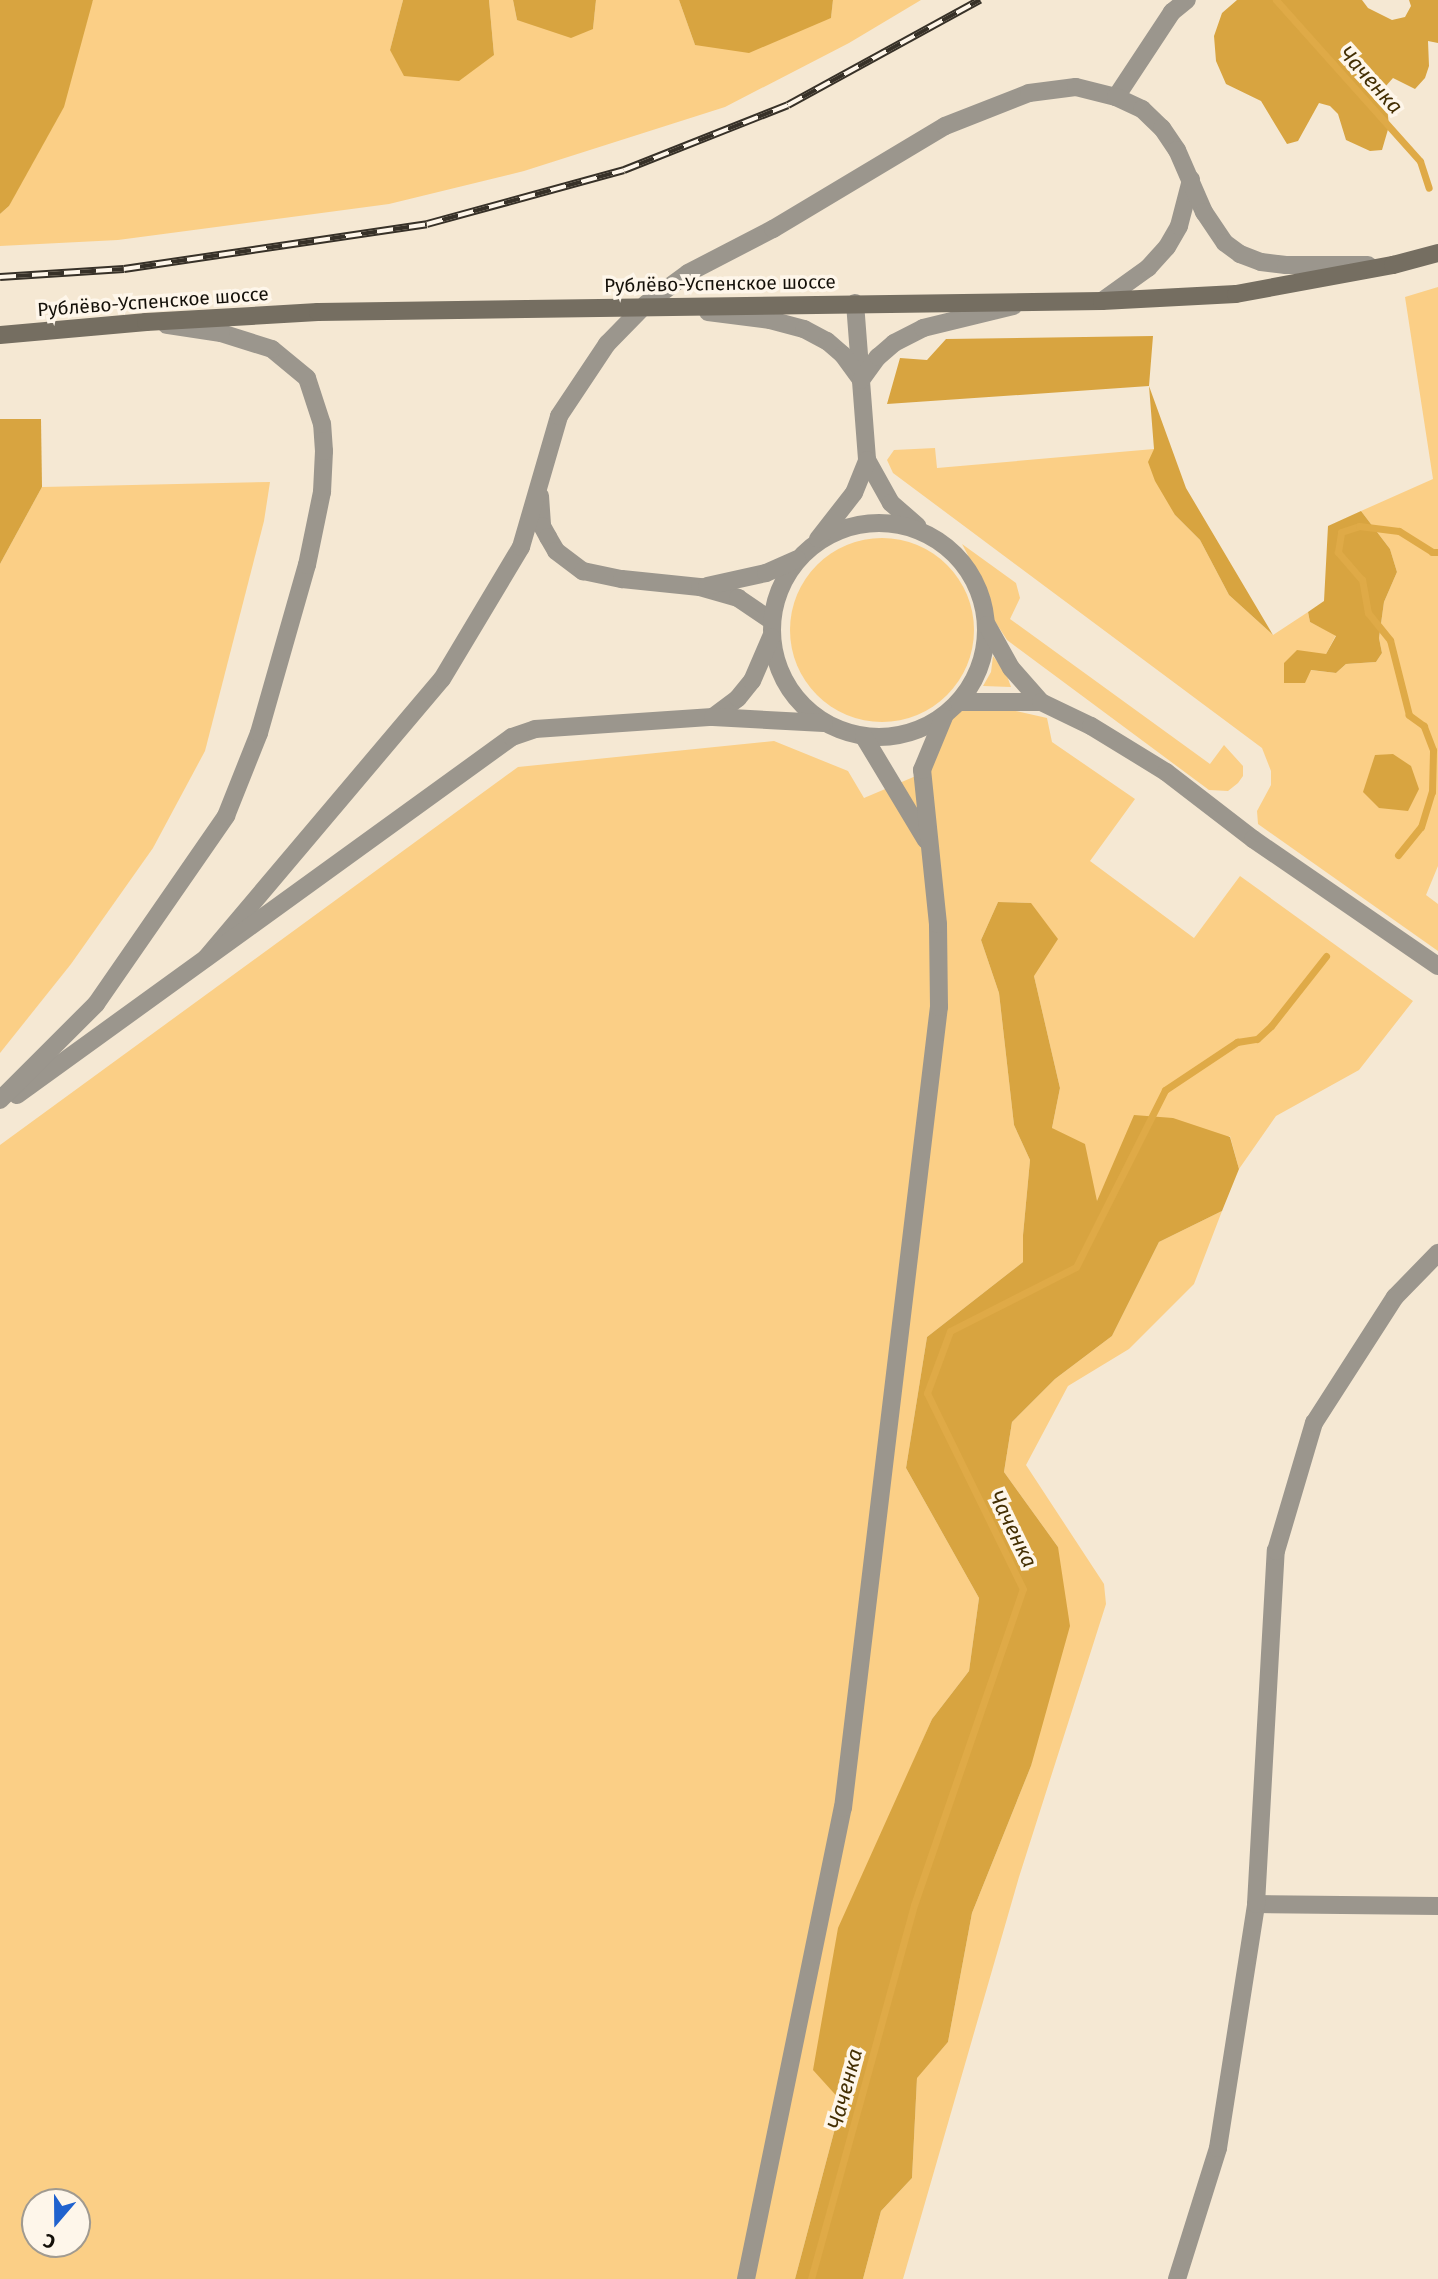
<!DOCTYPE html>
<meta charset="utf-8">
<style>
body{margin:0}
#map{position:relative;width:1438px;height:2279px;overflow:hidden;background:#f5e8d3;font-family:"Fira Sans",sans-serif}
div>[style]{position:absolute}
.green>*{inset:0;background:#fbcf86}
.round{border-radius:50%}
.forest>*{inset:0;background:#d8a440}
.stream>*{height:7px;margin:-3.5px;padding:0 3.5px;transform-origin:3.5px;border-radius:3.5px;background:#dfaa47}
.street>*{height:18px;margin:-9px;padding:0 9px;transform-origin:9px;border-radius:9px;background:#9b968d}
.street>.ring{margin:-9px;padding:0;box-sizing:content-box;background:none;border:18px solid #9b968d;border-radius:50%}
.secondary>*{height:18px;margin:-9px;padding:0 9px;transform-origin:9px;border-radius:9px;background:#756e61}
.rail>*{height:8px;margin-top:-4px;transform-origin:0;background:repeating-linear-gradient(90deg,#fef6ea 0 16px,#373128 0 32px);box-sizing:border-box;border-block:2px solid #373128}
span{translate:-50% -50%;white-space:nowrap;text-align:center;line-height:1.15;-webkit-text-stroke:7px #fef6ea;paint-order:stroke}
.street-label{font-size:19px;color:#141009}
.water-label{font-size:21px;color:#442f03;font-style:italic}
.north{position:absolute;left:21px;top:2188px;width:70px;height:70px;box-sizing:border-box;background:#fef6ea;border:2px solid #a09a90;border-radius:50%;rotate:200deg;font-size:19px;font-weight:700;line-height:28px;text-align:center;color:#141009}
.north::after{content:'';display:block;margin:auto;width:24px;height:32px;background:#2062ce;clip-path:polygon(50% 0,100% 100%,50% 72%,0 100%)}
</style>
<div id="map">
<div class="green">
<i style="clip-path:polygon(93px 0,403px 0,390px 50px,494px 55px,489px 0,513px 0,517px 20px,593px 29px,596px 0,679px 0,695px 45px,831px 18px,833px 0,921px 0,849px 43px,725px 107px,524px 171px,389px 204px,118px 240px,0 246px,0 214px,9px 206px)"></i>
<i style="clip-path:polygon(1438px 287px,1438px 866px,1426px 895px,1438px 904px,1438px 951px,1258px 824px,1257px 811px,1271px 785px,1271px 771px,1262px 748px,893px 473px,887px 460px,894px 450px,935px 448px,937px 468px,1154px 449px,1175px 515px,1200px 540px,1229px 595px,1273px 635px,1308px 612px,1310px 622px,1336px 635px,1326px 654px,1310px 670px,1336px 673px,1346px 664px,1376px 662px,1382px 653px,1379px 638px,1384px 602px,1397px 572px,1390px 549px,1361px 511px,1433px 479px,1405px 297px)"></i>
<i style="clip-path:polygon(270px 482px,264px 521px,205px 751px,153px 848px,71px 964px,0 1053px,0 564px,42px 487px)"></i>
<i class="round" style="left:790px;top:538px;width:184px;height:184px"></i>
<i style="clip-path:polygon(962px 544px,1016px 583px,1020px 598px,1010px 619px,1210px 764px,1224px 745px,1243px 766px,1243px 776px,1238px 783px,1228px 791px,1209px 790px,1007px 640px,994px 620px,990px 597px)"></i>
<i style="clip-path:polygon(993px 656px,1006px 673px,1011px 687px,983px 686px,991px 672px)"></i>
<i style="clip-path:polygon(evenodd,998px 707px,1047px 718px,1052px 742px,1135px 799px,1090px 861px,1194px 938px,1240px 876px,1413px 1001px,1359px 1070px,1276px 1116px,1239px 1169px,1230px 1136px,1097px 1203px,1052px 1128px,1060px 1088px,1034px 976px,1031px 903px,998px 902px,981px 940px,999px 993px,1014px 1125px,1030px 1160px,1023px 1235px,1023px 1262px,927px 1337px,906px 1468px,979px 1598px,969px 1671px,932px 1719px,888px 1820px,842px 2102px,795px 2279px,0 2279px,0 1145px,518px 767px,774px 741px,848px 771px,864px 798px,930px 770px,949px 722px,963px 708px,998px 707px,35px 2202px,77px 2202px,77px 2244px,35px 2244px,35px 2202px)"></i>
<i style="clip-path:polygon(1222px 1211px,1194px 1284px,1129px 1349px,1068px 1386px,1026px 1465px,1104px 1584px,1106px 1604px,1019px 1877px,903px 2279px,863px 2279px,881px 2211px,912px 2178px,917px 2077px,948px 2042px,972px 1913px,1031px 1766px,1058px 1547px,1004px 1472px,1012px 1422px,1055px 1379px,1112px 1336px,1159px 1242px)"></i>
</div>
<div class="forest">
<i style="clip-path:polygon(0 0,93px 0,64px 107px,9px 206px,0 214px)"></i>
<i style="clip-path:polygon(403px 0,489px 0,494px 55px,459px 81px,404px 76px,390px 50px)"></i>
<i style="clip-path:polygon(513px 0,596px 0,593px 29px,571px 38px,517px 20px)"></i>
<i style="clip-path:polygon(679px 0,833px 0,831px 18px,749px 53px,695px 45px)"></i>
<i style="clip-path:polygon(1237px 0,1362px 0,1368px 8px,1392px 20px,1405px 17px,1411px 6px,1409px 0,1438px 0,1438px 43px,1428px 41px,1429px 66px,1425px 78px,1415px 89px,1393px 78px,1385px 87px,1389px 126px,1382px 150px,1370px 151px,1346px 140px,1338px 114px,1330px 106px,1319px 103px,1298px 141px,1287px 144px,1261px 101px,1226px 84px,1216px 61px,1214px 36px,1222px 13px)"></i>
<i style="clip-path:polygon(1153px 336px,1149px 386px,1186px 488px,1273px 635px,1229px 595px,1200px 540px,1175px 515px,1155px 481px,1148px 462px,1154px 449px,1149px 386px,887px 404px,900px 358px,927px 360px,946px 339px)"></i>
<i style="clip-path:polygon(0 419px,41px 419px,42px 487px,0 564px)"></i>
<i style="clip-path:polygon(1361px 511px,1390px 549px,1397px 572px,1384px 602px,1379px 638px,1382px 653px,1376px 662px,1346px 664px,1336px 673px,1311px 670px,1305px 683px,1284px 683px,1284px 663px,1297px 650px,1326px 654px,1336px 636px,1310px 622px,1308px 612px,1324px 601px,1328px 526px)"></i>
<i style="clip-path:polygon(1393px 754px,1411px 766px,1419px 789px,1408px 811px,1379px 808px,1363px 792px,1375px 755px)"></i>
<i style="clip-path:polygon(998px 902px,1031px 903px,1058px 939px,1034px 976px,1060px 1088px,1052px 1128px,1085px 1144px,1097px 1201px,1134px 1115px,1173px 1118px,1230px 1137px,1239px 1169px,1222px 1211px,1159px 1242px,1112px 1336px,1055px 1379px,1012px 1422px,1004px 1472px,1058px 1547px,1070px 1626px,1031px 1766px,972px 1913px,948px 2042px,917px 2078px,912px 2178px,881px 2211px,863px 2279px,795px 2279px,842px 2102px,813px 2070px,838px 1928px,932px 1719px,969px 1671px,979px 1598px,906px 1468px,927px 1337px,1023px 1262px,1023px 1235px,1030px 1160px,1014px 1125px,999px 993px,981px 940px)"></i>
</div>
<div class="stream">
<i style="left:1276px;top:0;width:216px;rotate:48.2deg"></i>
<i style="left:1420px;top:161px;width:28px;rotate:72deg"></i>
<i style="left:1398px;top:855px;width:36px;rotate:-51deg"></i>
<i style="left:1421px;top:827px;width:37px;rotate:-73deg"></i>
<i style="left:1432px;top:792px;width:42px;rotate:-88.6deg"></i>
<i style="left:1433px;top:750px;width:26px;rotate:-111deg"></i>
<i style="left:1424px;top:726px;width:19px;rotate:-144deg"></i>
<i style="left:1409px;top:715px;width:77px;rotate:-104.2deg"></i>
<i style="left:1390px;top:640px;width:35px;rotate:-129deg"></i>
<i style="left:1368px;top:613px;width:34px;rotate:-100deg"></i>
<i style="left:1362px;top:580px;width:37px;rotate:-131deg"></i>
<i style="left:1338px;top:552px;width:20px;rotate:-81deg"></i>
<i style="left:1341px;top:532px;width:19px;rotate:-18deg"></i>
<i style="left:1359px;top:526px;width:40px;rotate:7.1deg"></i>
<i style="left:1399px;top:531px;width:39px;rotate:32deg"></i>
<i style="left:1432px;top:552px;width:6px"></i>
<i style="left:811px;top:2279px;width:388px;rotate:-74.6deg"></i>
<i style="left:914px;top:1905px;width:334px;rotate:-71deg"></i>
<i style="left:1023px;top:1589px;width:218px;rotate:-116.1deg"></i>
<i style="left:927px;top:1393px;width:66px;rotate:-69.6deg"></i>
<i style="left:950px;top:1331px;width:141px;rotate:-26.9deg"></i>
<i style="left:1076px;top:1267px;width:198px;rotate:-63.3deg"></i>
<i style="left:1165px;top:1090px;width:87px;rotate:-33.7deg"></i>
<i style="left:1237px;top:1042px;width:20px;rotate:-9deg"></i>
<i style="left:1257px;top:1039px;width:19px;rotate:-43deg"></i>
<i style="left:1271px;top:1026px;width:89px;rotate:-51.8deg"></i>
</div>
<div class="street">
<i style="left:1116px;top:97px;width:102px;rotate:-56.6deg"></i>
<i style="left:1172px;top:12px;width:19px;rotate:-39deg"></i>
<i style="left:1102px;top:301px;width:57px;rotate:-35.7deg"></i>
<i style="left:1148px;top:268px;width:28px;rotate:-48deg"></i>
<i style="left:1167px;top:247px;width:24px;rotate:-60deg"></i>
<i style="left:1179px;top:226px;width:48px;rotate:-75.4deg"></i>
<i style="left:855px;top:303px;width:157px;rotate:85.6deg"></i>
<i style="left:867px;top:460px;width:49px;rotate:60.8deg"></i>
<i style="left:891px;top:503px;width:35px;rotate:41deg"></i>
<i style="left:708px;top:312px;width:63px;rotate:7.4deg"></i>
<i style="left:770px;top:320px;width:35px;rotate:15deg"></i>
<i style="left:804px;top:329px;width:26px;rotate:28deg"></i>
<i style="left:827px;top:341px;width:21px;rotate:41deg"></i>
<i style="left:843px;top:355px;width:31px;rotate:54deg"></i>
<i style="left:861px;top:380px;width:29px;rotate:-54deg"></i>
<i style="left:878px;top:357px;width:21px;rotate:-41deg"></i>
<i style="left:894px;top:343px;width:33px;rotate:-27deg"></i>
<i style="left:923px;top:328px;width:93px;rotate:-13.7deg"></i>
<i style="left:540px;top:496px;width:30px;rotate:86deg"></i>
<i style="left:542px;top:526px;width:13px;rotate:61deg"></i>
<i style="left:548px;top:537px;width:16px;rotate:60deg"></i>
<i style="left:556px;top:551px;width:34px;rotate:37deg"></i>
<i style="left:583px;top:571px;width:40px;rotate:12deg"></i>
<i style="left:622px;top:579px;width:78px;rotate:5.9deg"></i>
<i style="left:700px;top:587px;width:40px;rotate:16deg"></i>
<i style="left:738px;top:598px;width:41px;rotate:34.1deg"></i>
<i class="ring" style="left:772px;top:523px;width:196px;height:196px"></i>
<i style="left:818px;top:539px;width:58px;rotate:-52deg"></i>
<i style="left:854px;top:493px;width:35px;rotate:-68deg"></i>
<i style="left:707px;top:586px;width:60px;rotate:-12.4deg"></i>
<i style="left:766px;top:573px;width:34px;rotate:-24deg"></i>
<i style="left:987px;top:625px;width:49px;rotate:60.8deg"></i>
<i style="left:1011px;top:668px;width:45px;rotate:48.6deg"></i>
<i style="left:959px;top:702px;width:82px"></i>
<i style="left:1041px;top:702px;width:55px;rotate:25.6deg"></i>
<i style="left:1091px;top:726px;width:88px;rotate:31.5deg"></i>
<i style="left:1166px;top:772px;width:110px;rotate:37.6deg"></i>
<i style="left:1253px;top:839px;width:224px;rotate:34.5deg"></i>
<i style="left:713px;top:717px;width:31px;rotate:-37deg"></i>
<i style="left:738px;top:698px;width:22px;rotate:-51deg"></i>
<i style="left:752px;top:681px;width:48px;rotate:-66.6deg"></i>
<i style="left:864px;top:737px;width:120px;rotate:59deg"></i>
<i style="left:206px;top:958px;width:365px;rotate:-49.8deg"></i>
<i style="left:442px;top:679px;width:154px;rotate:-59.1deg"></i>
<i style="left:521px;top:547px;width:136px;rotate:-73.8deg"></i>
<i style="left:559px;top:416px;width:87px;rotate:-56.3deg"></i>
<i style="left:607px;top:344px;width:56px;rotate:-45.7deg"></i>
<i style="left:646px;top:304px;width:52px;rotate:-36.4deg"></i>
<i style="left:688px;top:273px;width:96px;rotate:-27.4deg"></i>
<i style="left:773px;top:229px;width:200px;rotate:-30.9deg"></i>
<i style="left:945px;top:126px;width:90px;rotate:-21.4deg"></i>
<i style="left:1029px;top:93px;width:47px;rotate:-7.3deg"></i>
<i style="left:1076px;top:87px;width:41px;rotate:14deg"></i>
<i style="left:1116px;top:97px;width:29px;rotate:25deg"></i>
<i style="left:1142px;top:109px;width:28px;rotate:44deg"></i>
<i style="left:1162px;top:128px;width:27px;rotate:56deg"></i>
<i style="left:1177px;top:150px;width:68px;rotate:66.5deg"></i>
<i style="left:1204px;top:212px;width:37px;rotate:56deg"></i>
<i style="left:1225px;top:243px;width:19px;rotate:36deg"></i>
<i style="left:1240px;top:254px;width:22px;rotate:21deg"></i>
<i style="left:1261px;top:262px;width:25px;rotate:7deg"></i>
<i style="left:1286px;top:265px;width:82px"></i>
<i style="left:17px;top:1095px;width:611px;rotate:-35.88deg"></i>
<i style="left:512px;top:737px;width:24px;rotate:-19deg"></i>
<i style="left:535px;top:729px;width:178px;rotate:-3.9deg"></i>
<i style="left:713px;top:717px;width:111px;rotate:3.1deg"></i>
<i style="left:0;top:1100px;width:136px;rotate:-45deg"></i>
<i style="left:96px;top:1004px;width:229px;rotate:-55.3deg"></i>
<i style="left:226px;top:816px;width:89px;rotate:-68.3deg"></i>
<i style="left:259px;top:733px;width:175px;rotate:-74.1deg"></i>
<i style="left:307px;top:565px;width:75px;rotate:-78.4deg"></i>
<i style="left:322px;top:492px;width:41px;rotate:-87.2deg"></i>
<i style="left:324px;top:451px;width:27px;rotate:-94deg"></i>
<i style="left:322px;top:424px;width:48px;rotate:-108.1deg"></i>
<i style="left:307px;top:378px;width:45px;rotate:-140.4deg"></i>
<i style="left:272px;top:349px;width:53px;rotate:-162.6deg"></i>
<i style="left:221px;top:333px;width:55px;rotate:-171.6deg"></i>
<i style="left:1256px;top:1904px;width:182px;rotate:0.6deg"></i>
<i style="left:746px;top:2279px;width:481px;rotate:-78.4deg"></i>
<i style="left:843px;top:1808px;width:807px;rotate:-83.17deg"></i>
<i style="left:939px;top:1007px;width:83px;rotate:-90.7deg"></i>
<i style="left:938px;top:924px;width:155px;rotate:-95.9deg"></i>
<i style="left:922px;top:770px;width:57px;rotate:-67.5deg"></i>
<i style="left:1177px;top:2279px;width:137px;rotate:-72.6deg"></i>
<i style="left:1218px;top:2148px;width:247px;rotate:-81.1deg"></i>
<i style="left:1256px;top:1904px;width:354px;rotate:-86.8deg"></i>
<i style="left:1276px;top:1551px;width:134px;rotate:-73.5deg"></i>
<i style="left:1314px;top:1423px;width:150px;rotate:-57.3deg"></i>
<i style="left:1395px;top:1297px;width:62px;rotate:-45.7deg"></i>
</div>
<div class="secondary">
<i style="left:0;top:335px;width:147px;rotate:-5.1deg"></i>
<i style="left:146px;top:322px;width:172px;rotate:-3.3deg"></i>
<i style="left:318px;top:312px;width:784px;rotate:-0.8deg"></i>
<i style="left:1102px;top:301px;width:134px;rotate:-3deg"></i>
<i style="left:1236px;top:294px;width:160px;rotate:-10.5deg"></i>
<i style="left:1393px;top:265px;width:47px;rotate:-14.9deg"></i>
</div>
<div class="rail">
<i style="left:0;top:277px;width:124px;rotate:-3.7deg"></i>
<i style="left:124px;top:269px;width:306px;rotate:-8.4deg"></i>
<i style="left:427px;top:224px;width:204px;rotate:-15.3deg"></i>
<i style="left:624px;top:170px;width:176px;rotate:-21.6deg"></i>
<i style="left:788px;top:105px;width:219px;rotate:-28.7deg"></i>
</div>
<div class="street-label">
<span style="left:720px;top:284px;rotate:-1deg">Рублёво-Успенское шоссе</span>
<span style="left:153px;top:302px;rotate:-4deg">Рублёво-Успенское шоссе</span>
</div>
<div class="water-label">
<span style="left:1371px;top:80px;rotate:48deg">Чаченка</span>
<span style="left:1013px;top:1529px;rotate:64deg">Чаченка</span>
<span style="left:845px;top:2089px;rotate:-75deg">Чаченка</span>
</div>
<div class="north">С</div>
</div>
